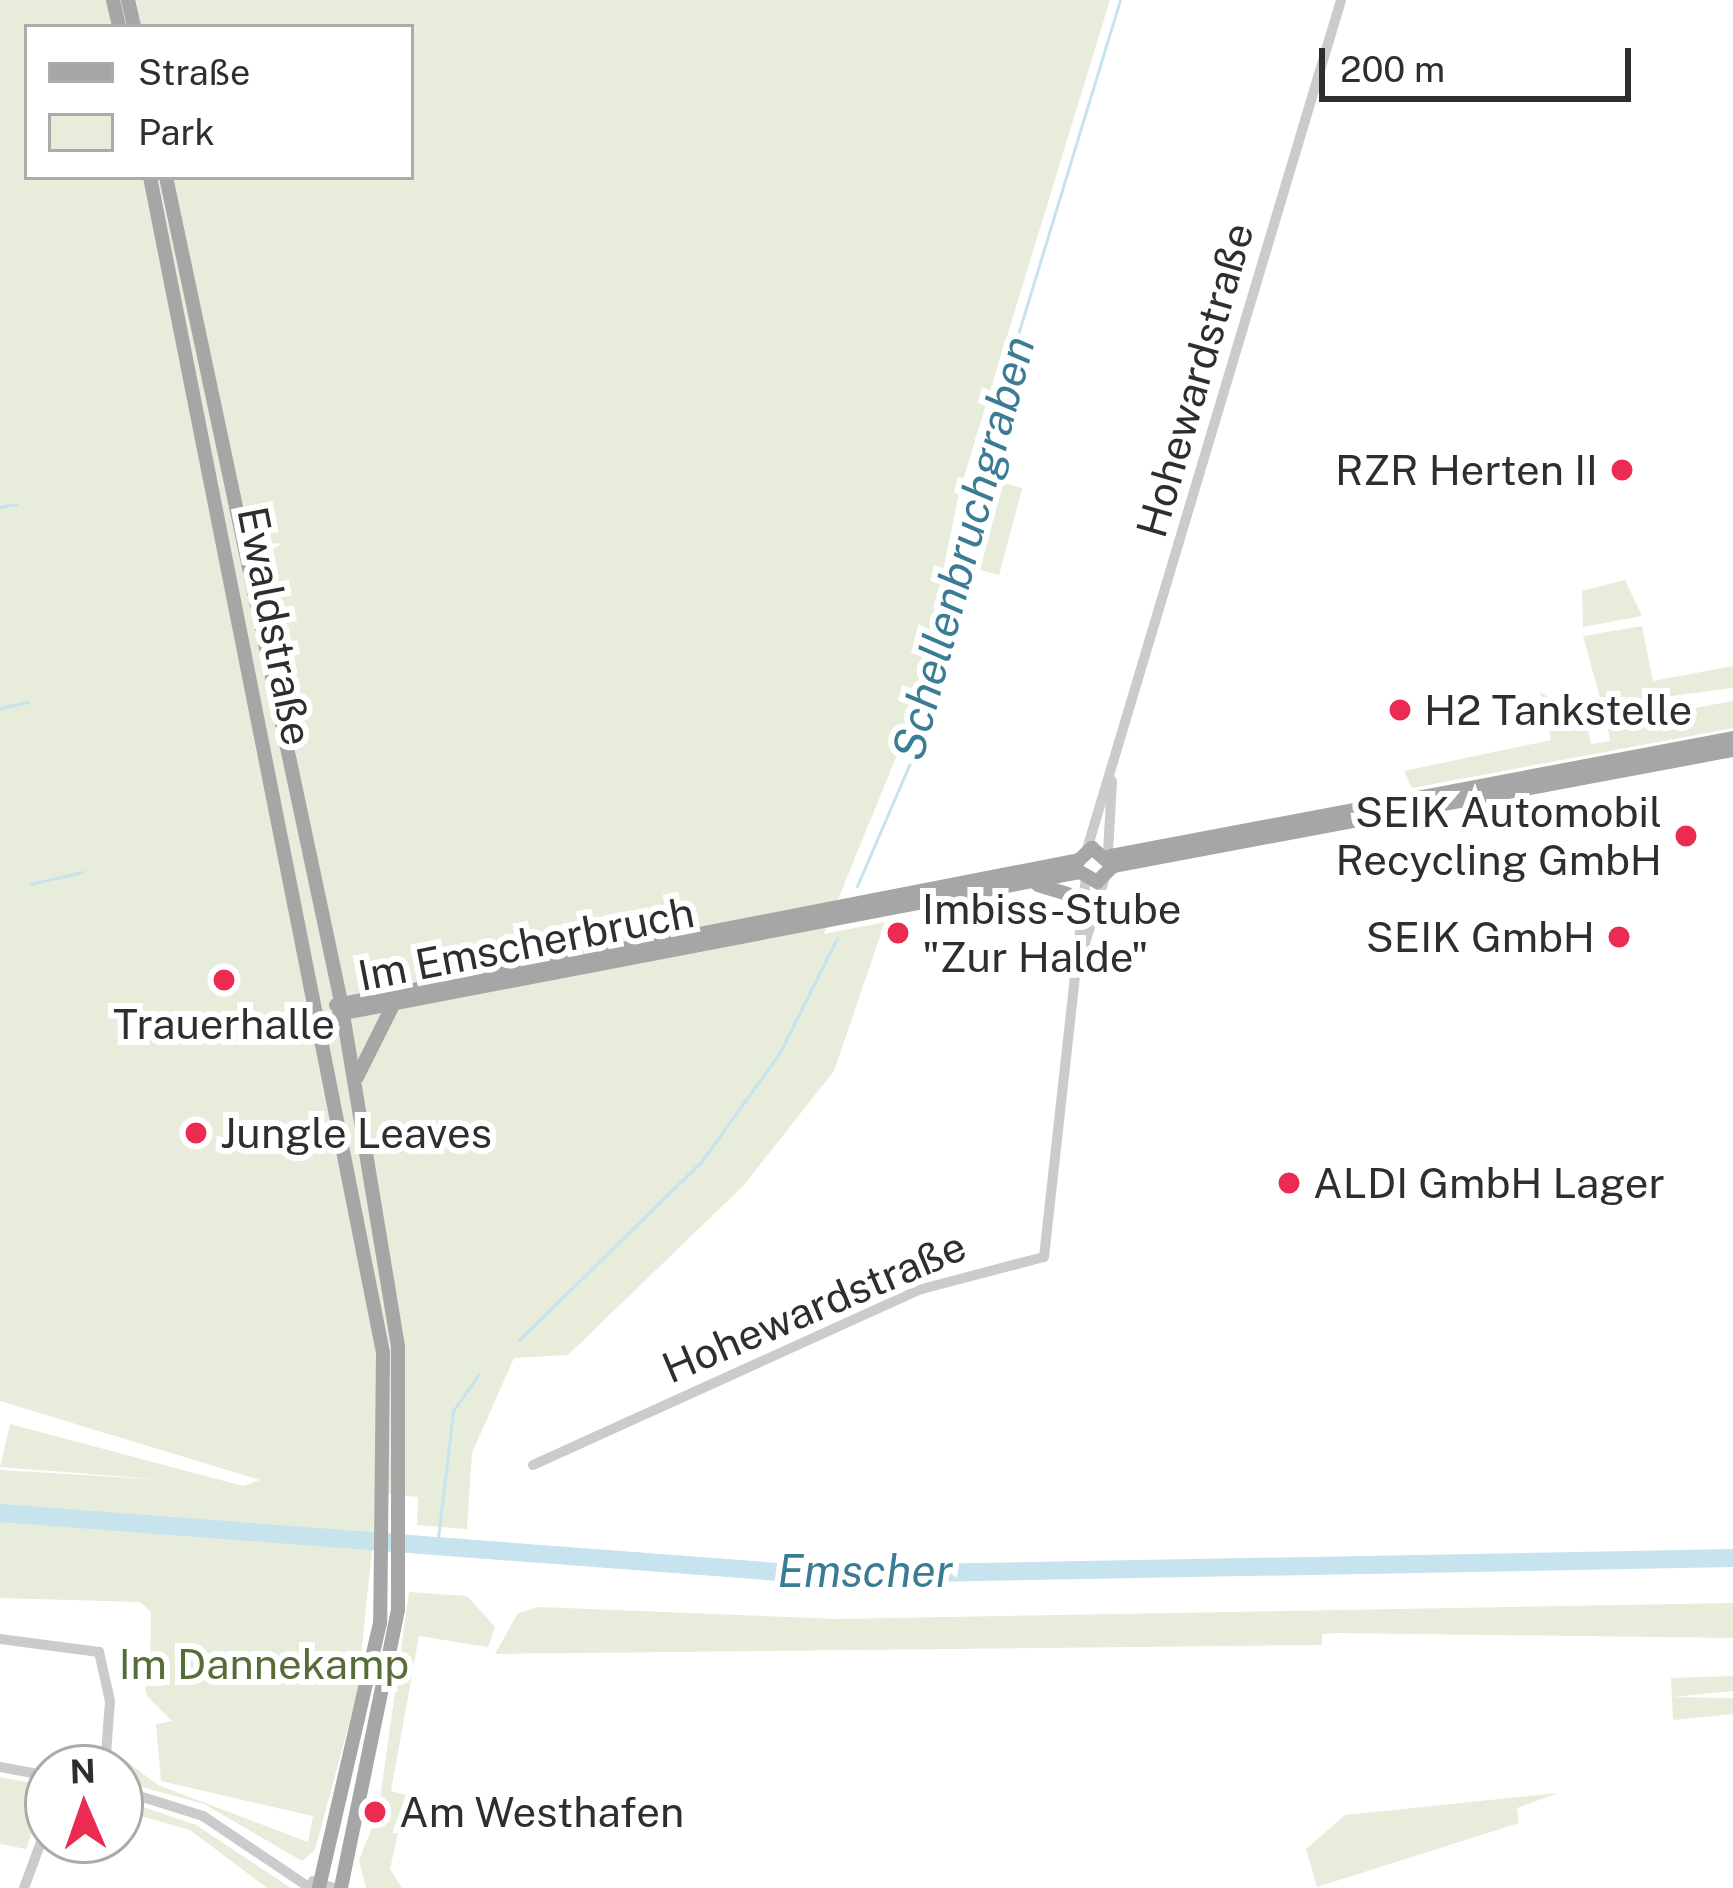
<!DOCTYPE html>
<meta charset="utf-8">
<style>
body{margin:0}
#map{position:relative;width:1733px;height:1888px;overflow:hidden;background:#fff;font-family:"Public Sans",sans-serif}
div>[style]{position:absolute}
.green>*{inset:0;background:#e7ecdb;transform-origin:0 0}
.stream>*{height:3px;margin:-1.5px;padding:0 1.5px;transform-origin:1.5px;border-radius:1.5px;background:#c7e3ed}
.river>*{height:18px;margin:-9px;padding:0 9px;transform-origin:9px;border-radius:9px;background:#c7e3ed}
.minor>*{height:10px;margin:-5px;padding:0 5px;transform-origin:5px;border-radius:5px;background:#cbcbcb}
.major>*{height:14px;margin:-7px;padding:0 7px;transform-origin:7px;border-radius:7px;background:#a6a6a6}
.dots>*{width:33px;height:33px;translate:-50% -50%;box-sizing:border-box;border:6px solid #fff;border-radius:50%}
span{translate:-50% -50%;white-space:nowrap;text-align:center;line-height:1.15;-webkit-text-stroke:12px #fff;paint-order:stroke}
.street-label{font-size:42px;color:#2e2e2e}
.poi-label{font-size:42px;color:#2e2e2e}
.right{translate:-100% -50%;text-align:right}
.left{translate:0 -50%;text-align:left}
.park-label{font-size:42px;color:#586c3a}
.water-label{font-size:45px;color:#397c93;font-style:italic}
.legend{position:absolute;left:24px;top:24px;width:390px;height:156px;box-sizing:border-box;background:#fff;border:3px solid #ababab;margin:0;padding:15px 21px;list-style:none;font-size:36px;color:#2e2e2e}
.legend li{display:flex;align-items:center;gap:24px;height:60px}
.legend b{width:60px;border:3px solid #ababab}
.north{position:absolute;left:24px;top:1744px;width:120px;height:120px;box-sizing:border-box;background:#fff;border:3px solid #ababab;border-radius:50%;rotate:358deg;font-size:33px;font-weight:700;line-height:48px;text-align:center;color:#2e2e2e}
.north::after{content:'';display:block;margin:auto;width:42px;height:54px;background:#eb2b52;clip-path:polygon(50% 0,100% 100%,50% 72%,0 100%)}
.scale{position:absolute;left:1319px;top:48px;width:312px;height:54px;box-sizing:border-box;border:6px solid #2e2e2e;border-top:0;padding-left:15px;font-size:36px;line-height:42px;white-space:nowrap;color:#2e2e2e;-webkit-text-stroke:9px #fff;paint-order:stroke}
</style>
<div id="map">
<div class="green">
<i style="clip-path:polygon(evenodd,0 0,1110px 0,959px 493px,914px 713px,824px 934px,885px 922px,834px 1071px,743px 1186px,568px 1355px,514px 1358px,472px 1453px,467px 1529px,417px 1525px,418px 1497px,378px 1493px,357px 1694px,315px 1850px,302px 1861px,204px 1804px,120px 1781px,112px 1764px,125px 1760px,158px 1785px,308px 1842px,313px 1816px,161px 1781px,156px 1724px,172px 1721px,147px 1696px,145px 1686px,163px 1686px,150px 1679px,151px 1612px,140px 1602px,0 1598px,0 1470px,168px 1480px,0 1467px,10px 1424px,243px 1486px,260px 1480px,0 1401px,0 0,27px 27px,411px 27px,411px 177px,27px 177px,27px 27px)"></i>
<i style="left:1003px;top:483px;width:20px;height:90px;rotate:15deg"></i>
<i style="clip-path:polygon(1625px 580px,1642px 616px,1583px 627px,1582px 591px)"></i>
<i style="clip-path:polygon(1642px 626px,1653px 681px,1733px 666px,1733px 688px,1602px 705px,1583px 636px)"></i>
<i style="clip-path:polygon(1540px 692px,1586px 719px,1591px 744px,1610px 741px,1607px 724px,1733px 701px,1733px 728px,1412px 788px,1404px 771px,1551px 740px)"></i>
<i style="clip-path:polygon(409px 1592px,467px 1596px,495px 1627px,488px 1647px,419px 1636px,391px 1791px,406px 1795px,390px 1869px,402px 1888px,366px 1888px,359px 1860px,378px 1813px)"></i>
<i style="clip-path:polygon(1733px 1603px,1733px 1638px,1338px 1633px,1322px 1634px,1322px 1645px,495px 1654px,518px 1613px,539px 1607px,836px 1619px)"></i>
<i style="clip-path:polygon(1733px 1676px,1733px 1691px,1673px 1697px,1733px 1698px,1733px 1714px,1673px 1720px,1671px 1678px)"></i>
<i style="clip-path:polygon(0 1777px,31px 1783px,44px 1800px,26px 1849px,0 1844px)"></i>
<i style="clip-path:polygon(1558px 1793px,1517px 1808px,1519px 1823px,1317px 1887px,1306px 1849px,1345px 1815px)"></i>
<i style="clip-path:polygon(120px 1799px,196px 1825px,291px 1888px,267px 1888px,190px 1830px,120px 1810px)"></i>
</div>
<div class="stream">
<i style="left:0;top:507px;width:17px;rotate:-10deg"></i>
<i style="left:0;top:708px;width:29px;rotate:-12deg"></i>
<i style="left:30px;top:884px;width:54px;rotate:-12.8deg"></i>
<i style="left:857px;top:886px;width:172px;rotate:-66.7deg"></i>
<i style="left:925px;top:728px;width:251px;rotate:-79deg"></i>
<i style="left:973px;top:482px;width:504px;rotate:-73.04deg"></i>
<i style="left:519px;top:1340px;width:255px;rotate:-44.4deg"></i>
<i style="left:701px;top:1162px;width:133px;rotate:-54.2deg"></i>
<i style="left:779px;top:1054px;width:130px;rotate:-63.4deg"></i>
<i style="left:437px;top:1546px;width:136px;rotate:-83.2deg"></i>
<i style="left:453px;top:1411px;width:45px;rotate:-54.9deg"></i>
</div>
<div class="river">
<i style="left:0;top:1513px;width:820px;rotate:4.33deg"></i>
<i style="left:818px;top:1575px;width:915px;rotate:-1.06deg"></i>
</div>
<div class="minor">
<i style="left:1087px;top:849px;width:886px;rotate:-73.34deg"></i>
<i style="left:1108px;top:853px;width:72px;rotate:-86.8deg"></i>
<i style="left:1082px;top:953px;width:76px;rotate:-73.2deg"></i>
<i style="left:250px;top:1038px;width:74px;rotate:-18.9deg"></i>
<i style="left:533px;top:1465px;width:423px;rotate:-24.4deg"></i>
<i style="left:918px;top:1290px;width:130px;rotate:-14.7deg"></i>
<i style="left:1044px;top:1257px;width:381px;rotate:-83.7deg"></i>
<i style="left:0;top:1639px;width:100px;rotate:7.5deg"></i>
<i style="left:99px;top:1652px;width:50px;rotate:77.3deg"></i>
<i style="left:110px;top:1701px;width:67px;rotate:94.3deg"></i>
<i style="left:0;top:1767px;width:49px;rotate:10.6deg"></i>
<i style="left:120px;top:1790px;width:87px;rotate:17.4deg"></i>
<i style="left:203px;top:1816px;width:129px;rotate:33.9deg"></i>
<i style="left:313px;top:1881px;width:21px;rotate:19deg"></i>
<i style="left:24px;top:1888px;width:69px;rotate:-69.7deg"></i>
</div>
<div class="major">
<i style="left:113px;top:0;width:28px;rotate:77deg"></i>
<i style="left:128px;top:0;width:28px;rotate:77deg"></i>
<i style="left:150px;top:177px;width:1199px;rotate:78.79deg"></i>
<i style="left:383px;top:1353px;width:270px;rotate:90.6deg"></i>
<i style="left:380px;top:1623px;width:272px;rotate:103deg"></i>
<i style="left:166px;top:177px;width:843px;rotate:78.02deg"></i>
<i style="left:341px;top:1002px;width:349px;rotate:80.6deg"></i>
<i style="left:398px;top:1346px;width:264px;rotate:90deg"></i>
<i style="left:398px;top:1610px;width:284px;rotate:101.6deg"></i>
<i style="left:1111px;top:856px;width:633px;rotate:-10.74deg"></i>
<i style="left:1038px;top:885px;width:30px;rotate:17deg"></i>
<i style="left:1067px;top:894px;width:32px;rotate:64deg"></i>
<i style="left:336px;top:1005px;width:757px;rotate:-11.04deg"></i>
<i style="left:1079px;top:860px;width:18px;rotate:-43deg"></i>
<i style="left:1092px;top:848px;width:28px;rotate:41deg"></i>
<i style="left:339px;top:1014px;width:754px;rotate:-10.85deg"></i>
<i style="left:1080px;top:872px;width:20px;rotate:30deg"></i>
<i style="left:1097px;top:882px;width:23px;rotate:-45deg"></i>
<i style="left:1113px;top:866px;width:631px;rotate:-10.6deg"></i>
<i style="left:357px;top:1077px;width:78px;rotate:-63.4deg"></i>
</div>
<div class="dots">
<i style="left:1622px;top:470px;background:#eb2b52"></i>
<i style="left:1400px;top:710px;background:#eb2b52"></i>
<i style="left:1686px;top:836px;background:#eb2b52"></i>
<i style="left:898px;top:933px;background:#eb2b52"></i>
<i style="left:1619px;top:937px;background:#eb2b52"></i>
<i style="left:224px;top:980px;background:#eb2b52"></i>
<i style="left:196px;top:1133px;background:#eb2b52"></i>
<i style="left:1289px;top:1183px;background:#eb2b52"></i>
<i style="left:375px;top:1812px;background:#eb2b52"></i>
</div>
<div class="street-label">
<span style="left:1195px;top:380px;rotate:-74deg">Hohewardstraße</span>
<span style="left:275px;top:626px;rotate:79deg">Ewaldstraße</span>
<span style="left:526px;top:944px;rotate:-11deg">Im Emscherbruch</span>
<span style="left:814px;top:1307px;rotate:-23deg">Hohewardstraße</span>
</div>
<div class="poi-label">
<span class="right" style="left:1598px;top:470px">RZR Herten II</span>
<span class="left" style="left:1424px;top:710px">H2 Tankstelle</span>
<span class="right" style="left:1662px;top:836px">SEIK Automobil<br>Recycling GmbH</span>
<span class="left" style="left:922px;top:933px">Imbiss-Stube<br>"Zur Halde"</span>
<span class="right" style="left:1595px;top:937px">SEIK GmbH</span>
<span style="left:224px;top:1024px">Trauerhalle</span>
<span class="left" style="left:220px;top:1133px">Jungle Leaves</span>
<span class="left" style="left:1313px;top:1183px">ALDI GmbH Lager</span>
<span class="left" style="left:399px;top:1812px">Am Westhafen</span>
</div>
<div class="park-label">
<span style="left:264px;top:1664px">Im Dannekamp</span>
</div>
<div class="water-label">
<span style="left:963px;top:548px;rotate:-75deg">Schellenbruchgraben</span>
<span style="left:865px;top:1571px">Emscher</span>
</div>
<ul class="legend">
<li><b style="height:15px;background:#a6a6a6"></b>Straße</li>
<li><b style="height:33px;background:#e7ecdb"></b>Park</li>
</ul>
<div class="north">N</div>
<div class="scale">200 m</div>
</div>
